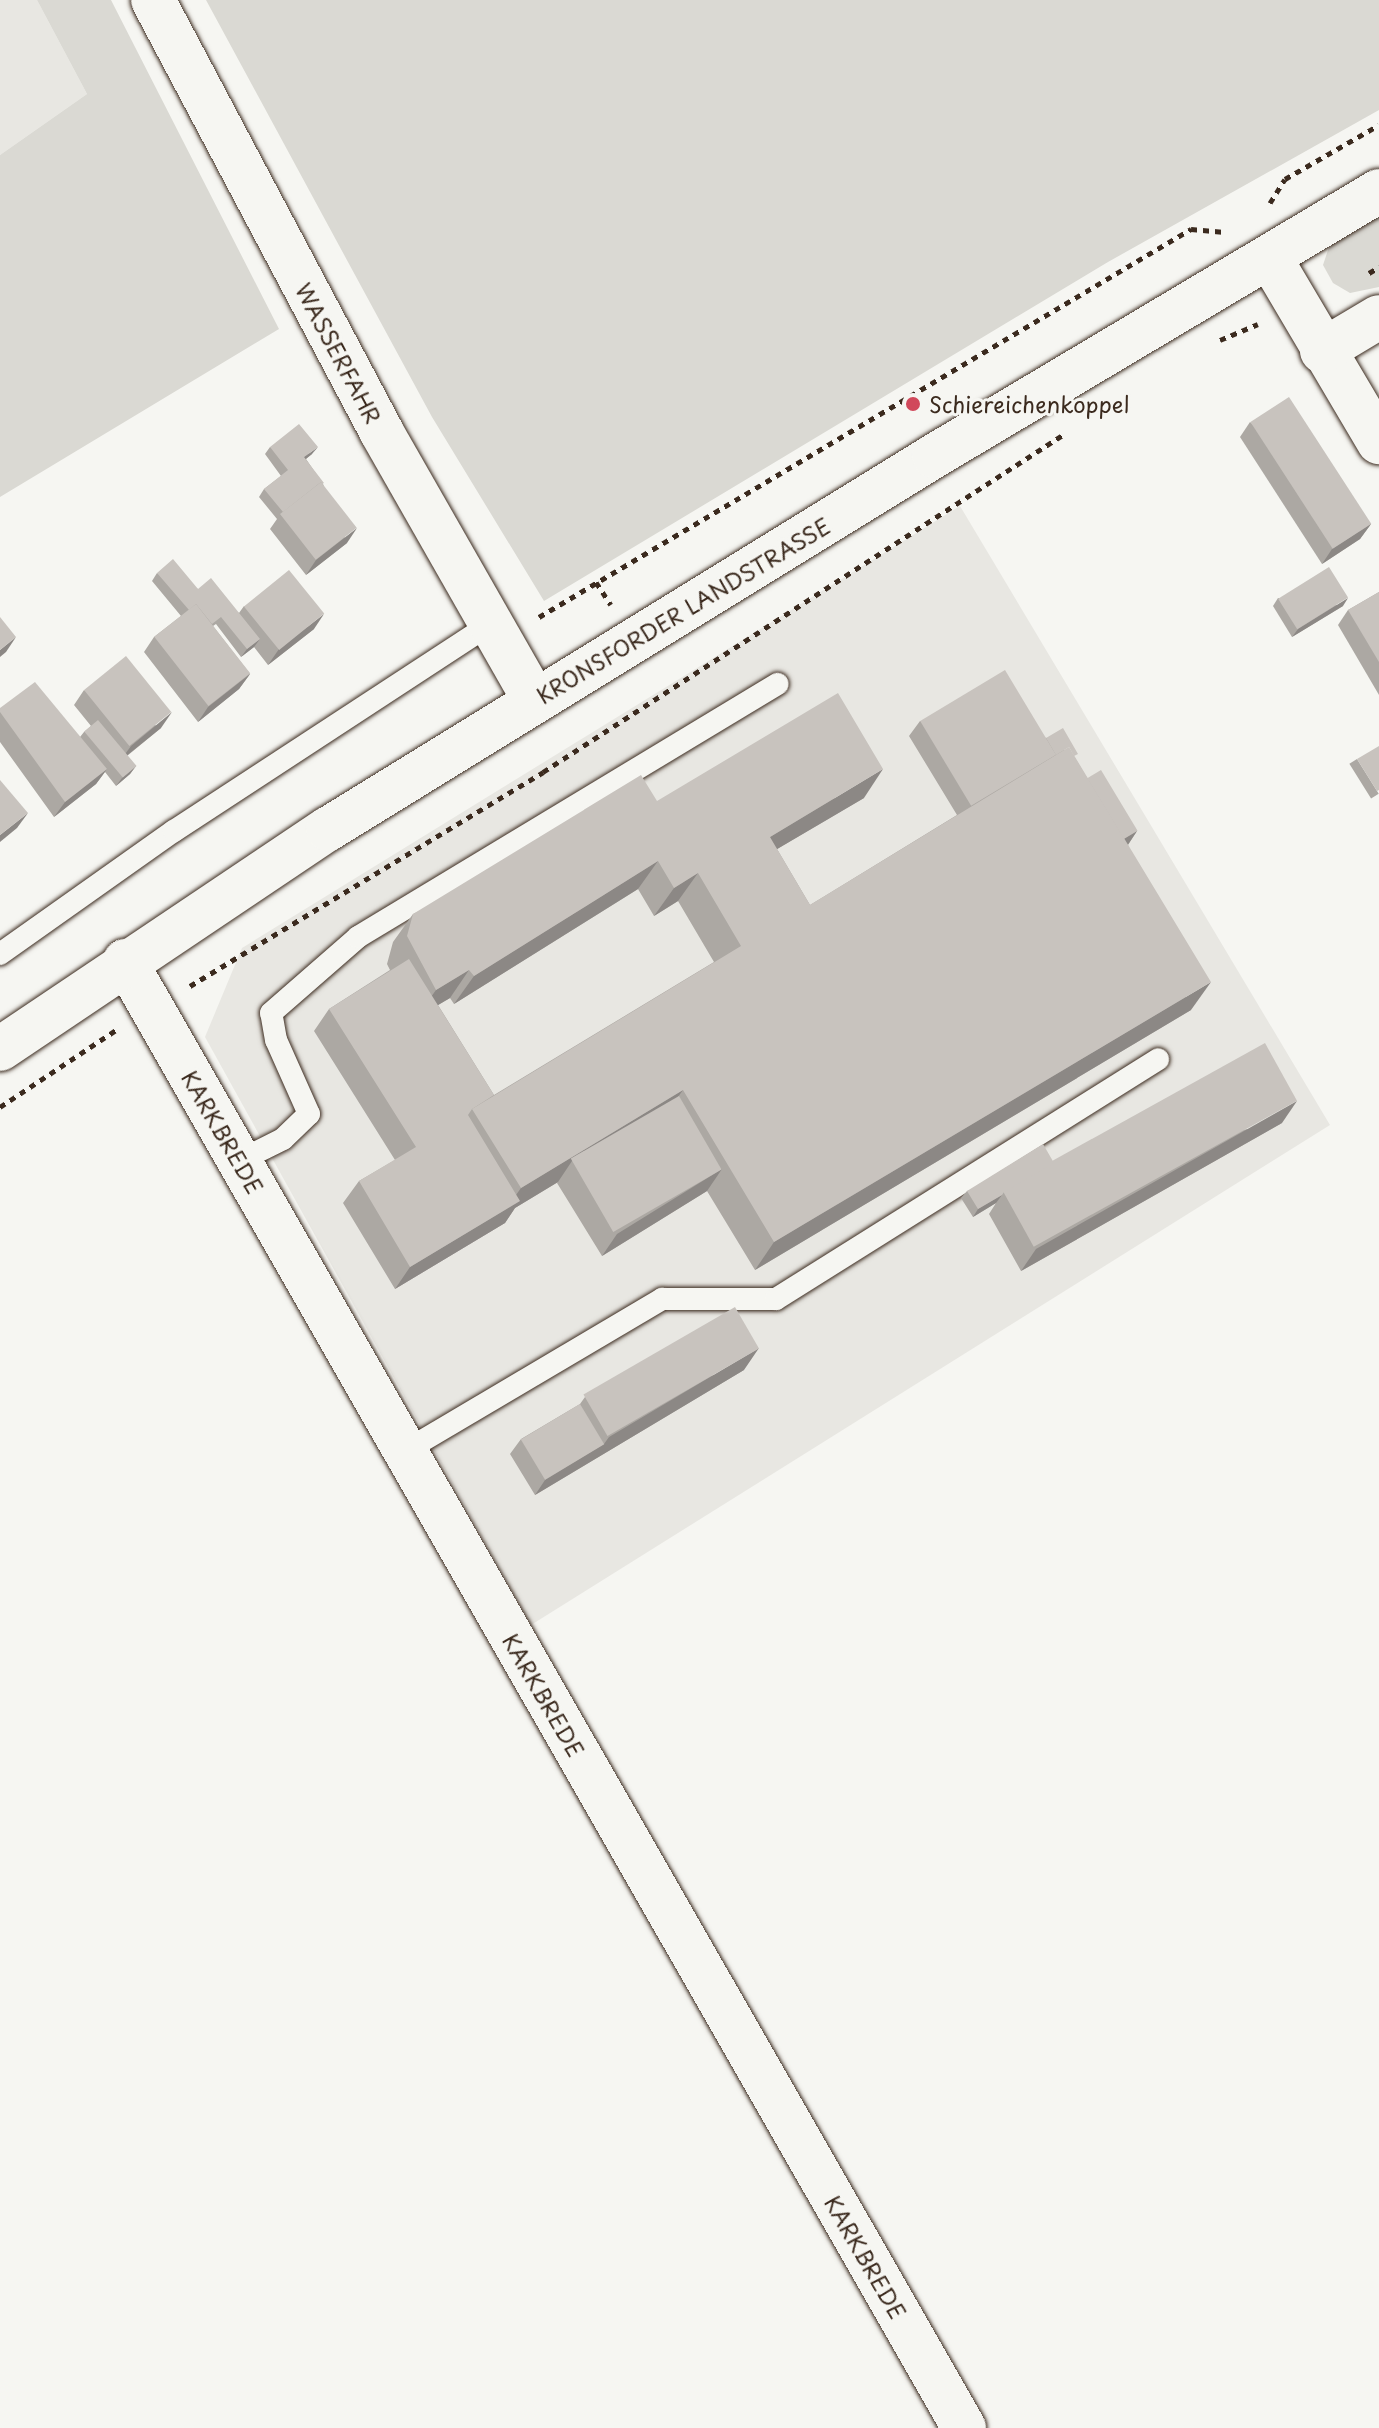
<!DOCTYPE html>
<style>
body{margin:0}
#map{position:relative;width:1379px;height:2428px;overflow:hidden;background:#f6f6f2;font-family:"Playpen Sans",sans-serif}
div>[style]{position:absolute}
.built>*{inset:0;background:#e8e7e2}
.green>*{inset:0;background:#dad9d3}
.path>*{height:5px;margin-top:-2.5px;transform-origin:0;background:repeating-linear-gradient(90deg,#3b2a1e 0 6px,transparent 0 12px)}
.roads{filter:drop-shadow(0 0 2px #3b2a1e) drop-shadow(0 0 2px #3b2a1e)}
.service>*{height:22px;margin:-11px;padding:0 11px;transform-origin:11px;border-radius:11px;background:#f6f6f2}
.minor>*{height:44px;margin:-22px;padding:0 22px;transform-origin:22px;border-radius:22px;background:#f6f6f2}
.tertiary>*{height:44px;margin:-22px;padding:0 22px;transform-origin:22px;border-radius:22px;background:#f6f6f2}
.secondary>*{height:44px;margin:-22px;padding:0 22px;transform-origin:22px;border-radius:22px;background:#f6f6f2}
.wall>*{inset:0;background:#aca8a3;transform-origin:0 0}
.shaded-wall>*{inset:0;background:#8c8885}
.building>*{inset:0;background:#c8c3be;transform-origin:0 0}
.dots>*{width:22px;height:22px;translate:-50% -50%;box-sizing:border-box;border:4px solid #f6f6f2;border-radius:50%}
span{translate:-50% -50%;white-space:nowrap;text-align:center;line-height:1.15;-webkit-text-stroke:6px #f6f6f2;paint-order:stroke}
.street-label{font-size:22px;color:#3b2a1e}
.poi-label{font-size:22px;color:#3b2a1e}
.left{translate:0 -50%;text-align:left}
</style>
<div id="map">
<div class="built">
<i style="clip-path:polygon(0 0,37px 0,87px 94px,0 155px)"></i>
<i style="clip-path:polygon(960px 506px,1330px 1125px,531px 1625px,205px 1037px,242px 948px)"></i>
</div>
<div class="green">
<i style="clip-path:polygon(37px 0,111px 0,279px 329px,0 497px,0 155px,87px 94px)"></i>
<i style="clip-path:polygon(206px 0,1379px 0,1379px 110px,1108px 262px,544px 601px,432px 417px)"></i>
<i style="clip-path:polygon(1379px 208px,1379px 287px,1350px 293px,1333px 283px,1323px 265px,1328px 250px,1338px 232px)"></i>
</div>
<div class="path">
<i style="left:1270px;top:203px;width:28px;rotate:-58deg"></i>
<i style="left:1285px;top:179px;width:108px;rotate:-29.9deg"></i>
<i style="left:1369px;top:273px;width:12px;rotate:-31deg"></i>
<i style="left:1220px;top:340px;width:41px;rotate:-22.8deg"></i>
<i style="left:596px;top:582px;width:27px;rotate:57deg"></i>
<i style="left:539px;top:617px;width:759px;rotate:-30.76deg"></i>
<i style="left:1191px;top:229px;width:34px;rotate:5deg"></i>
<i style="left:190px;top:986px;width:413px;rotate:-31.2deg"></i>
<i style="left:543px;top:772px;width:621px;rotate:-32.97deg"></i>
<i style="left:0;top:1107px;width:139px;rotate:-33.6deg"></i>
</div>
<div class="roads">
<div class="service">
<i style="left:0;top:954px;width:213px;rotate:-35.3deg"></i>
<i style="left:174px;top:831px;width:376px;rotate:-33.2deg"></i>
<i style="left:239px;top:1161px;width:49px;rotate:-26.6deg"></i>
<i style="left:283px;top:1139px;width:36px;rotate:-44deg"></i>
<i style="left:309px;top:1114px;width:81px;rotate:-114deg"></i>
<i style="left:276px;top:1040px;width:27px;rotate:-100deg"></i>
<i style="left:271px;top:1013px;width:116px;rotate:-41.1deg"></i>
<i style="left:358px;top:937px;width:490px;rotate:-31.1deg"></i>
<i style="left:405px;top:1451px;width:299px;rotate:-30.6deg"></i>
<i style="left:662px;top:1299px;width:114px"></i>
<i style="left:776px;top:1299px;width:451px;rotate:-32.1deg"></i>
</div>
<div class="minor">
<i style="left:1270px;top:258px;width:214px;rotate:59.4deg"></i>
<i style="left:1322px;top:351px;width:66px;rotate:-30.8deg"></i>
</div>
<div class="tertiary">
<i style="left:153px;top:0;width:488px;rotate:62.1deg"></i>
<i style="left:381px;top:431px;width:311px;rotate:60.3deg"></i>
<i style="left:125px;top:961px;width:1690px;rotate:60.23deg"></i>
</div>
<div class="secondary">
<i style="left:0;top:1049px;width:395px;rotate:-33.9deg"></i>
<i style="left:328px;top:829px;width:712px;rotate:-31.61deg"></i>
<i style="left:934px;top:456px;width:518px;rotate:-30.77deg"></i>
</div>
</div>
<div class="wall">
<i style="clip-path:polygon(1250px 422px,1371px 524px,1360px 539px,1322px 564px,1240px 437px)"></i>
<i style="clip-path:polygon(270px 447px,312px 454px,306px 459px,323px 484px,347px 543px,306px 575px,270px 529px,277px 519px,259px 497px,264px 489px,281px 476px,265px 454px)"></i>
<i style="clip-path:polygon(157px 573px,198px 589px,239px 613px,244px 606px,314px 629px,268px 665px,254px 647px,241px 657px,216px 624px,213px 626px,250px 674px,239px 689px,198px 722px,144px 652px,154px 637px,181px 616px,152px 581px)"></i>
<i style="clip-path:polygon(1379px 592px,1379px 695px,1338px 625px,1348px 610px)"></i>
<i style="clip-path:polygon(1278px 598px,1343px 606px,1292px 637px,1273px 606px)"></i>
<i style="clip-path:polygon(84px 690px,161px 728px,127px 756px,136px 766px,130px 774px,116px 786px,105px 772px,96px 784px,54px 817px,0 742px,0 708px,80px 737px,84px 732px,91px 726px,74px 705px)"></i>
<i style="clip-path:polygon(evenodd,920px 721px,1047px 738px,1075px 758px,1087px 778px,1137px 831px,1128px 845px,1191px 1010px,755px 1270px,707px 1191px,602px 1256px,557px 1183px,558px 1182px,515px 1208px,505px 1223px,395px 1289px,343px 1203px,359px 1181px,395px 1160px,314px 1031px,329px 1009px,390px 970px,387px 964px,393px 942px,413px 914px,657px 801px,864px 798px,777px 849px,810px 905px,957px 815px,909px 736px,920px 721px,638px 889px,654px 916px,678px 901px,714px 962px,494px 1095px,438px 1005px,450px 998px,454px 1004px,638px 889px)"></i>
<i style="left:1357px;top:759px;width:41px;height:9px;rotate:58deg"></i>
<i style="clip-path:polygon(1282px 1123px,1021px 1271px,989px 1214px,996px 1203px,973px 1217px,961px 1198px,967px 1191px,1054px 1163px)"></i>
<i style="clip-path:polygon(744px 1370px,535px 1495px,510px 1454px,521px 1439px,580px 1404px,585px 1397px)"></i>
</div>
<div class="shaded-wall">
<i style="clip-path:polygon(318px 447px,312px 454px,298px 465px,304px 457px)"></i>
<i style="clip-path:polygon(1371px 524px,1360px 539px,1322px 564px,1332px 549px)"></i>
<i style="clip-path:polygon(357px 528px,347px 543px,306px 575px,316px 560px)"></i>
<i style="clip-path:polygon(1348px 598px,1343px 606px,1292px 637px,1298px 629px)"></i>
<i style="clip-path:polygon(324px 614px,314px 629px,268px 665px,279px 649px)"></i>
<i style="clip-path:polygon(16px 637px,6px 652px,0 657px,0 650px)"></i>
<i style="clip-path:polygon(260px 639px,254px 647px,241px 657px,247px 649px)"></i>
<i style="clip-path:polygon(250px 674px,239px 689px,198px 722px,208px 707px)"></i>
<i style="clip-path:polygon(172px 712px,161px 728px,120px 761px,131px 746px)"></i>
<i style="clip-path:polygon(136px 766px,130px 774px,116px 786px,122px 778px)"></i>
<i style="clip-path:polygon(107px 769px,96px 784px,54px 817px,65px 802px)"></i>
<i style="clip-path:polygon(883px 769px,864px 798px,750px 865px,770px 837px)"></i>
<i style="clip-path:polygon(28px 813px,17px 828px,0 842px,0 835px)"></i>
<i style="clip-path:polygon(1137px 831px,1127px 846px,1111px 846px)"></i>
<i style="clip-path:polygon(658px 861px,638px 889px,454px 1004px,474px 976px)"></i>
<i style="clip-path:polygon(698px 873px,678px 901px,654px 916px,674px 888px)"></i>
<i style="clip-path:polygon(469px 970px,450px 998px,416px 1018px,436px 990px)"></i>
<i style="clip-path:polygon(1211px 982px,1191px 1010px,755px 1270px,774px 1242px)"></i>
<i style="clip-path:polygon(683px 1090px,663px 1118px,572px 1161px,558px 1182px,515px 1208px,505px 1223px,395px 1289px,410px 1267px,506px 1209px,521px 1188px)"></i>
<i style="clip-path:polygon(1297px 1101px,1282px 1123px,1021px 1271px,1036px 1249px)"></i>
<i style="clip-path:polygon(722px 1169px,707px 1191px,602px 1256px,617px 1234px)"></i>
<i style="clip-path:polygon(1002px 1195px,996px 1203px,973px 1217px,978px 1209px)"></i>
<i style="clip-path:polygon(759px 1348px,744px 1370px,535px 1495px,545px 1480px,604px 1444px,609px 1437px)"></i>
</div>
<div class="building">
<i style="left:1289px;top:397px;width:151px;height:46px;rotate:57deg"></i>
<i style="clip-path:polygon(299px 424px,318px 447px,304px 457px,324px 483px,322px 484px,321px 482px,283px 512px,264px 489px,288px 470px,270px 447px)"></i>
<i style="left:321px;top:482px;width:58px;height:52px;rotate:52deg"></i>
<i style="clip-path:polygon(173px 559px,198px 589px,211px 578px,260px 639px,247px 649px,221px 617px,212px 624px,196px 604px,189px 610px,157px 573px)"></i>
<i style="left:1329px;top:567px;width:36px;height:60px;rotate:58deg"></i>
<i style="left:289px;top:570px;width:56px;height:58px;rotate:51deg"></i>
<i style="clip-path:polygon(1379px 592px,1379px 662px,1348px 610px)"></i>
<i style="left:196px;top:604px;width:88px;height:53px;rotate:52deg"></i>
<i style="clip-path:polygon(0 617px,16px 637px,0 650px)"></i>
<i style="left:126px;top:656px;width:72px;height:54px;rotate:51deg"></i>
<i style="left:1005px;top:670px;width:99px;height:99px;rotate:59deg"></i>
<i style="clip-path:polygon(35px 682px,107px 769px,65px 802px,0 712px,0 708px)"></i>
<i style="clip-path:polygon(838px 693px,883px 769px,770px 837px,810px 905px,1069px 747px,1211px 982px,774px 1242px,683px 1090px,521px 1188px,472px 1109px,741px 946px,698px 873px,674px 888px,658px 861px,474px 976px,469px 970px,436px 990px,407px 936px,413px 914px,641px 775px,657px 801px)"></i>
<i style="left:98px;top:720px;width:60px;height:18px;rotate:50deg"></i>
<i style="clip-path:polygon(1063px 728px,1078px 754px,1074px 756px,1069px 747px,1056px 755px,1046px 738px)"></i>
<i style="clip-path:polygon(1379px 746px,1379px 790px,1377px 791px,1357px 759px)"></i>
<i style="left:1101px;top:770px;width:71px;height:16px;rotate:59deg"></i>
<i style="clip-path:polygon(0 780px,28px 813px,0 835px)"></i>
<i style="clip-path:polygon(409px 959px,494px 1095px,472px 1109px,468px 1115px,520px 1201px,410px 1267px,359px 1181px,416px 1147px,329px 1009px)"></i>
<i style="left:1265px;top:1043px;width:66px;height:301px;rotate:61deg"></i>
<i style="left:679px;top:1096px;width:85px;height:125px;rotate:60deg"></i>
<i style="clip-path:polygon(1043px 1144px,1054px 1163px,1004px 1192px,1002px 1195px,978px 1209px,967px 1191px)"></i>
<i style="left:735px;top:1307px;width:48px;height:175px;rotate:60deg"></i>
<i style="left:580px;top:1404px;width:47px;height:69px;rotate:59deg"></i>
</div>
<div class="dots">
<i style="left:913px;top:404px;background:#d1495b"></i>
</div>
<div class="street-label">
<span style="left:339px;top:353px;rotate:62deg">WASSERFAHR</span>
<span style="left:683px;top:610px;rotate:-31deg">KRONSFORDER LANDSTRASSE</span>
<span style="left:223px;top:1132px;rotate:60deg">KARKBREDE</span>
<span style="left:544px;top:1695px;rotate:60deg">KARKBREDE</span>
<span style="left:866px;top:2257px;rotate:60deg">KARKBREDE</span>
</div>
<div class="poi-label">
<span class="left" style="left:929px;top:404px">Schiereichenkoppel</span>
</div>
</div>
